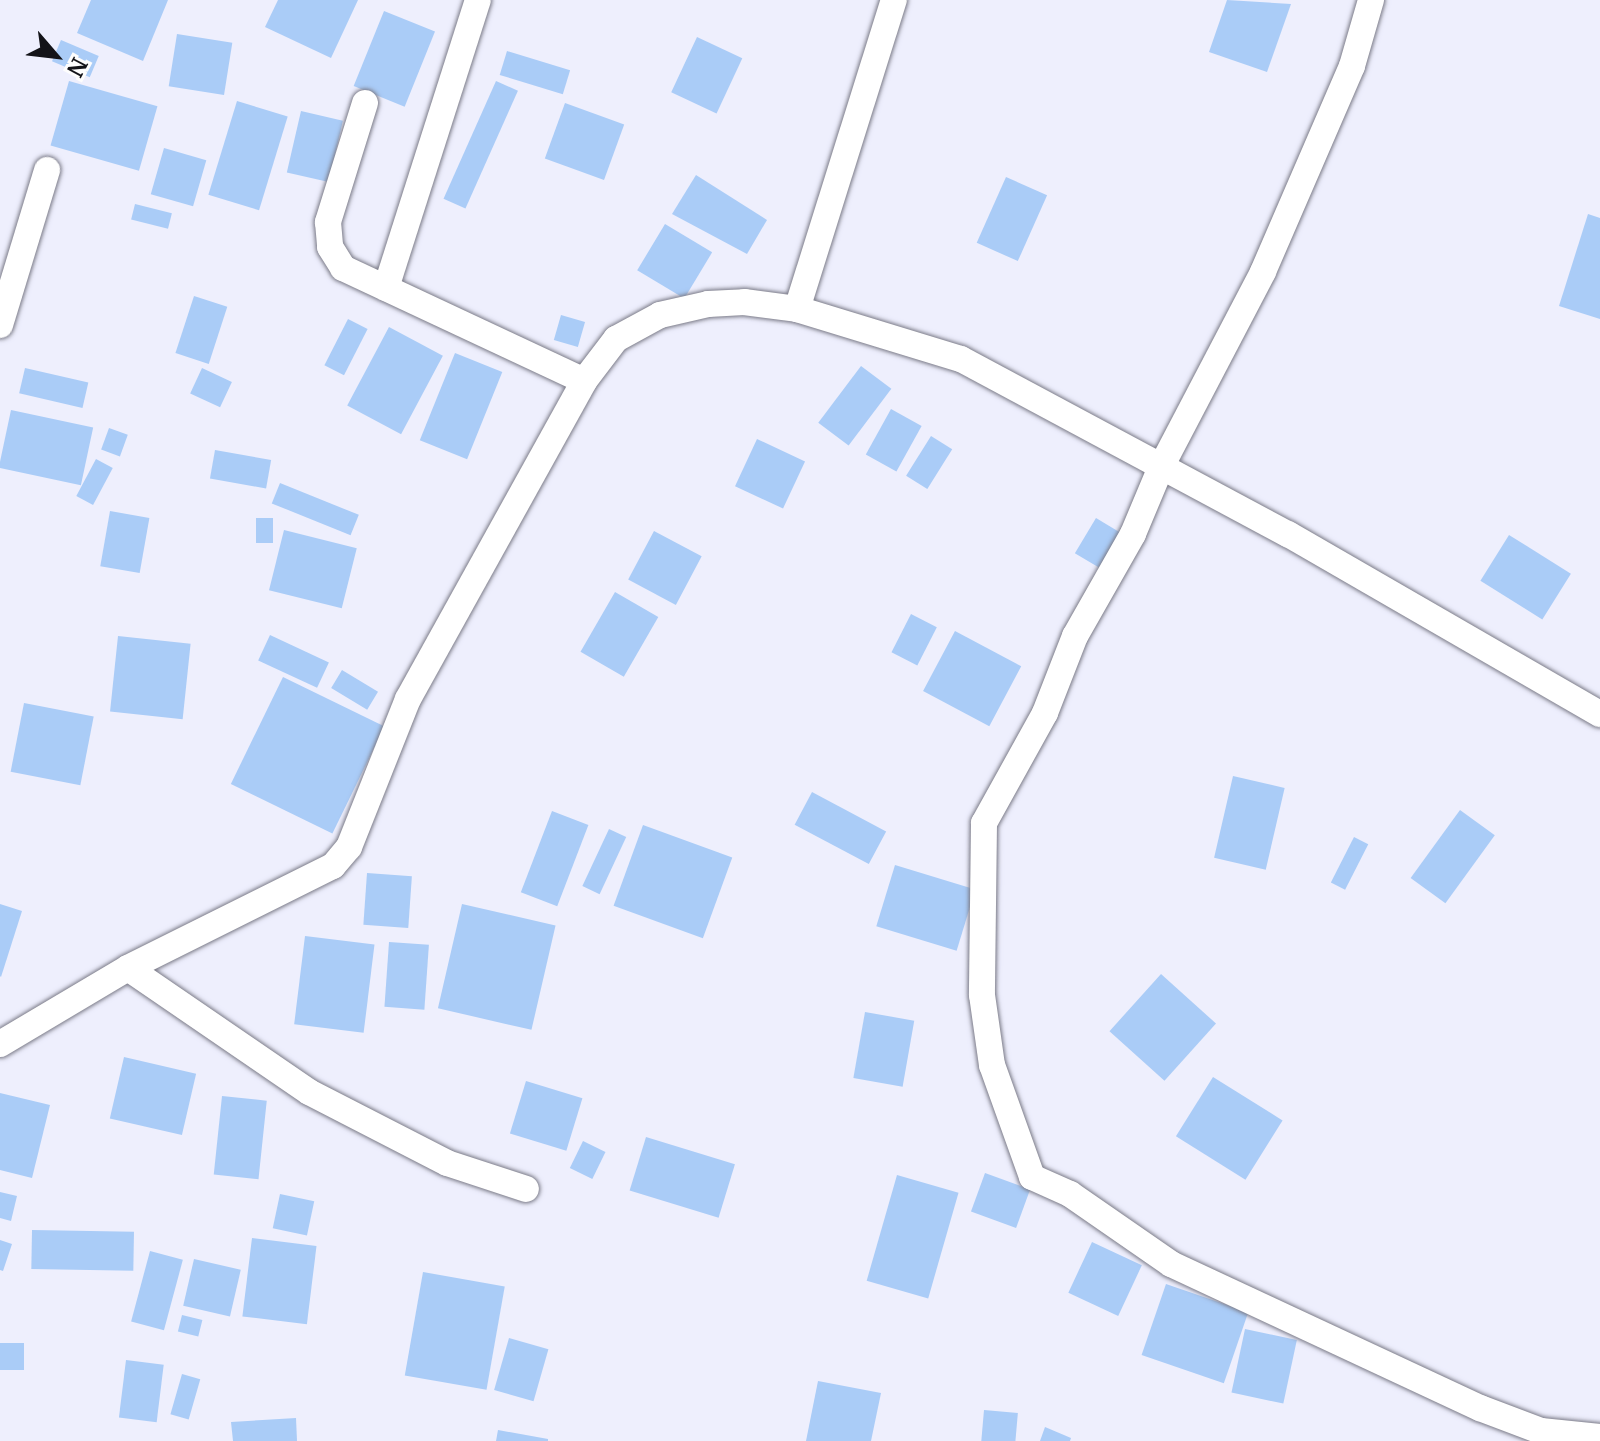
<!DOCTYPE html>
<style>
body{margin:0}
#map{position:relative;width:1600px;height:1441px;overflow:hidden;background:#eeeffd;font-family:Merriweather,serif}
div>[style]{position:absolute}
.building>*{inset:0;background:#aaccf7;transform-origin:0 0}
.roads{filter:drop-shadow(0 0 2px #7b7b88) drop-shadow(0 0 2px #7b7b88)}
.minor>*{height:26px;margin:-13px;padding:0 13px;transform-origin:13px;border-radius:13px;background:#fff}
span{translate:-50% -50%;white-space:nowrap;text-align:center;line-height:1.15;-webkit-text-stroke:6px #fdfdfd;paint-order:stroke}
.north{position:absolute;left:16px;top:16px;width:80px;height:80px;-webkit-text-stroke:6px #fdfdfd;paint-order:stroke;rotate:118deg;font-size:22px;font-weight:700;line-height:32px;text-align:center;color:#131318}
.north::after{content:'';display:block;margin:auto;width:28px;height:36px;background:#131318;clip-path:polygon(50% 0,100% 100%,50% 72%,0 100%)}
</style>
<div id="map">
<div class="building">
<i style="clip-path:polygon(91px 0,168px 0,143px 61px,77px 33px)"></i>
<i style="clip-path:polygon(278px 0,358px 0,331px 58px,265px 27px)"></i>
<i style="clip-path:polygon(1227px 0,1291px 4px,1267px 72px,1209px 52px)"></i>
<i style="left:384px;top:11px;width:55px;height:81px;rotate:22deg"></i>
<i style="left:177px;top:34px;width:56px;height:53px;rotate:9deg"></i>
<i style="left:697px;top:37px;width:50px;height:61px;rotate:25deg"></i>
<i style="left:61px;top:40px;width:41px;height:23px;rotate:23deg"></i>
<i style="left:507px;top:51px;width:66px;height:25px;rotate:17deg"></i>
<i style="left:69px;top:81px;width:92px;height:67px;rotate:16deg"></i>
<i style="left:496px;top:81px;width:24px;height:129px;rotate:24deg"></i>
<i style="left:237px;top:101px;width:53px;height:98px;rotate:17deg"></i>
<i style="left:565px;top:103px;width:63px;height:59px;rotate:20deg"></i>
<i style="left:301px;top:111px;width:43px;height:63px;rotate:13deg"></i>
<i style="left:164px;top:148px;width:44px;height:48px;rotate:16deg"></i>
<i style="clip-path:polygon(696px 175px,767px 220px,747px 254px,672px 214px)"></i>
<i style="left:1006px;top:177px;width:45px;height:72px;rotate:24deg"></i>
<i style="left:135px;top:204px;width:38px;height:16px;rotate:14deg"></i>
<i style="clip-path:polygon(1588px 214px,1600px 218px,1600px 319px,1559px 306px)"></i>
<i style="left:665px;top:224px;width:55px;height:54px;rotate:31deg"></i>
<i style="left:194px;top:296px;width:35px;height:60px;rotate:18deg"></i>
<i style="left:561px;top:315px;width:25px;height:26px;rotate:16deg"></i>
<i style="left:348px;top:319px;width:22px;height:52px;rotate:27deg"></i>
<i style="left:389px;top:327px;width:61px;height:89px;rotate:28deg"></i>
<i style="left:455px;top:353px;width:51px;height:94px;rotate:22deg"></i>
<i style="left:861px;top:366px;width:38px;height:71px;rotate:37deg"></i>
<i style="left:25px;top:368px;width:65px;height:26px;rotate:13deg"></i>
<i style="left:202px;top:368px;width:33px;height:28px;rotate:25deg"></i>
<i style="left:891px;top:409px;width:35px;height:52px;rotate:29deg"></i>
<i style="left:11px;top:410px;width:84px;height:59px;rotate:12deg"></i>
<i style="left:109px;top:428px;width:20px;height:23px;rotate:20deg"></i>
<i style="left:931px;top:436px;width:25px;height:47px;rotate:32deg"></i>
<i style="left:757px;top:439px;width:53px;height:52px;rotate:25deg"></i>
<i style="left:215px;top:450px;width:57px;height:29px;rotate:10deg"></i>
<i style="left:96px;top:459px;width:19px;height:42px;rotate:28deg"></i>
<i style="left:280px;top:483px;width:85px;height:22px;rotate:22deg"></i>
<i style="left:110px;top:511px;width:40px;height:56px;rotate:10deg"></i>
<i style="left:256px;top:518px;width:17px;height:25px"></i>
<i style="left:1096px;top:518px;width:31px;height:41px;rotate:31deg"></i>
<i style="left:284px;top:530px;width:75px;height:62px;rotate:14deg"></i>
<i style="left:654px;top:531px;width:54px;height:55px;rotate:28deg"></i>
<i style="left:1509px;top:535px;width:73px;height:54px;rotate:32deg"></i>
<i style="left:615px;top:592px;width:50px;height:69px;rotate:30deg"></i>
<i style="left:911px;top:614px;width:29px;height:43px;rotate:27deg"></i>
<i style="left:955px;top:631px;width:75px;height:68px;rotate:28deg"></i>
<i style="left:270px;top:635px;width:65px;height:28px;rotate:25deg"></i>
<i style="left:118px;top:636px;width:73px;height:76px;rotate:6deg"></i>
<i style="left:342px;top:670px;width:42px;height:21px;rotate:31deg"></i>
<i style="left:283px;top:677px;width:113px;height:119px;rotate:26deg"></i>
<i style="left:24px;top:703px;width:71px;height:70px;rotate:11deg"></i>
<i style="left:1233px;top:776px;width:53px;height:84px;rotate:13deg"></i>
<i style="left:812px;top:792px;width:84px;height:37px;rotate:28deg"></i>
<i style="left:1460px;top:810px;width:43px;height:84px;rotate:36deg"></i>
<i style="left:552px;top:811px;width:39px;height:87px;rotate:21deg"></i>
<i style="left:643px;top:825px;width:95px;height:86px;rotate:20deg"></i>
<i style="left:609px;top:829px;width:19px;height:63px;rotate:25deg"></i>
<i style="left:1354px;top:837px;width:16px;height:51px;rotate:27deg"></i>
<i style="left:895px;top:865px;width:84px;height:64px;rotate:17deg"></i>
<i style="left:367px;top:873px;width:45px;height:52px;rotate:4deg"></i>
<i style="clip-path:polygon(0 904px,22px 911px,1px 977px,0 976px)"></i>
<i style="left:462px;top:904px;width:96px;height:107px;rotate:13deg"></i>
<i style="left:305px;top:936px;width:70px;height:89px;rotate:7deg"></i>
<i style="left:389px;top:942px;width:40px;height:65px;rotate:4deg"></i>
<i style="left:1161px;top:974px;width:74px;height:77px;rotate:42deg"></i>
<i style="left:865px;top:1012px;width:50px;height:67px;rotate:10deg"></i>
<i style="left:124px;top:1057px;width:74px;height:63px;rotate:13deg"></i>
<i style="left:1213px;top:1077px;width:82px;height:70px;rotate:32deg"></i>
<i style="left:526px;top:1081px;width:59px;height:55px;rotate:17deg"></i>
<i style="clip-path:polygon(0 1093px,50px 1105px,32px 1178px,0 1170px)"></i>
<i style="left:222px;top:1096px;width:45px;height:79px;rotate:6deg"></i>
<i style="left:646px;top:1137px;width:93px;height:56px;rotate:17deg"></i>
<i style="left:583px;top:1141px;width:25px;height:30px;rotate:26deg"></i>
<i style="left:985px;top:1173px;width:48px;height:41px;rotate:20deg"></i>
<i style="left:897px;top:1175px;width:64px;height:110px;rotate:16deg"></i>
<i style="clip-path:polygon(0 1192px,17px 1196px,11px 1221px,0 1218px)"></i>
<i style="left:280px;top:1194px;width:35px;height:35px;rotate:12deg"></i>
<i style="left:32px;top:1230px;width:102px;height:39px;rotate:1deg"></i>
<i style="left:252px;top:1238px;width:65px;height:79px;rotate:7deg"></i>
<i style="clip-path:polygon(0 1240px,12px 1244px,3px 1271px,0 1270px)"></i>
<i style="left:1092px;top:1242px;width:55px;height:56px;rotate:25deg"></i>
<i style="left:150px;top:1251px;width:34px;height:73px;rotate:15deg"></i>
<i style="left:194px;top:1259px;width:48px;height:48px;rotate:13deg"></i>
<i style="left:423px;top:1272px;width:83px;height:105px;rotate:10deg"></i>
<i style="left:1166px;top:1284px;width:87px;height:75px;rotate:19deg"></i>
<i style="left:182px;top:1315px;width:21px;height:17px;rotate:14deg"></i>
<i style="left:1245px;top:1329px;width:53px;height:65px;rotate:12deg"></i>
<i style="left:509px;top:1338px;width:41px;height:54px;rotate:16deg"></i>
<i style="left:0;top:1343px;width:24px;height:27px"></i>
<i style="left:126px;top:1360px;width:38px;height:58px;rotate:7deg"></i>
<i style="left:182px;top:1374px;width:19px;height:42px;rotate:16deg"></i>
<i style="clip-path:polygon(818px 1381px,881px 1393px,871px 1441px,806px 1441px)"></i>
<i style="left:984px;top:1410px;width:34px;height:31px;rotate:5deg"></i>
<i style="clip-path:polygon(296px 1418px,297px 1441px,233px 1441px,231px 1422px)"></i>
<i style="clip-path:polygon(1045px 1427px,1071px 1438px,1070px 1441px,1040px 1441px)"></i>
<i style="clip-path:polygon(498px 1430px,548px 1439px,548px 1441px,496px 1441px)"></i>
</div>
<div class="roads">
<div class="minor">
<i style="left:1371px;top:0;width:69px;rotate:106.1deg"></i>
<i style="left:1352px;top:66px;width:224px;rotate:113.4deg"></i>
<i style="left:1263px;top:272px;width:220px;rotate:117.6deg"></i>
<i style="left:1161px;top:467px;width:73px;rotate:112.7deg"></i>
<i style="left:1133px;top:534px;width:117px;rotate:119.6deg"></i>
<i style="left:1075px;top:636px;width:83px;rotate:111.3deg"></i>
<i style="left:1045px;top:713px;width:126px;rotate:119deg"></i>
<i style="left:984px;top:823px;width:172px;rotate:90.7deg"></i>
<i style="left:982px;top:995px;width:71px;rotate:81.9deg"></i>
<i style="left:992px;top:1065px;width:119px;rotate:70.3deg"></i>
<i style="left:1032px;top:1177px;width:42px;rotate:24.1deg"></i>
<i style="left:1070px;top:1194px;width:123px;rotate:34.7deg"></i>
<i style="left:1171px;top:1264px;width:341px;rotate:25deg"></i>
<i style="left:1480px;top:1408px;width:65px;rotate:20.7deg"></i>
<i style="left:1541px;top:1431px;width:59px;rotate:5.8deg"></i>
<i style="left:365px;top:103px;width:125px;rotate:107.3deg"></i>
<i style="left:328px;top:222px;width:25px;rotate:85deg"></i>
<i style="left:330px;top:247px;width:25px;rotate:58deg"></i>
<i style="left:343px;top:268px;width:266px;rotate:25.1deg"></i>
<i style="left:386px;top:288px;width:302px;rotate:-72.3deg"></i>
<i style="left:797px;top:309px;width:324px;rotate:-72.6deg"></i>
<i style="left:0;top:325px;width:162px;rotate:-73.1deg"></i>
<i style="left:128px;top:968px;width:219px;rotate:34.4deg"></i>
<i style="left:309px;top:1092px;width:155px;rotate:27.2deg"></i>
<i style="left:447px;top:1163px;width:83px;rotate:18.2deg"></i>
<i style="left:0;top:1044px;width:149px;rotate:-30.7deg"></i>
<i style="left:128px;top:968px;width:229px;rotate:-26.5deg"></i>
<i style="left:333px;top:866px;width:25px;rotate:-50deg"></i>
<i style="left:349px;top:847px;width:159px;rotate:-68.3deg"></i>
<i style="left:408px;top:699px;width:363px;rotate:-61deg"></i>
<i style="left:584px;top:381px;width:53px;rotate:-52.7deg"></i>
<i style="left:616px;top:339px;width:50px;rotate:-28.6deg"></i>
<i style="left:660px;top:315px;width:49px;rotate:-12.9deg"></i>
<i style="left:708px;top:304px;width:36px;rotate:-3deg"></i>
<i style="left:744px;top:302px;width:53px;rotate:7.5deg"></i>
<i style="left:797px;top:309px;width:171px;rotate:17deg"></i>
<i style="left:961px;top:359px;width:371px;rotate:28.2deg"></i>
<i style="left:1288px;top:534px;width:360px;rotate:30deg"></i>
</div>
</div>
<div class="north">N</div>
</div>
